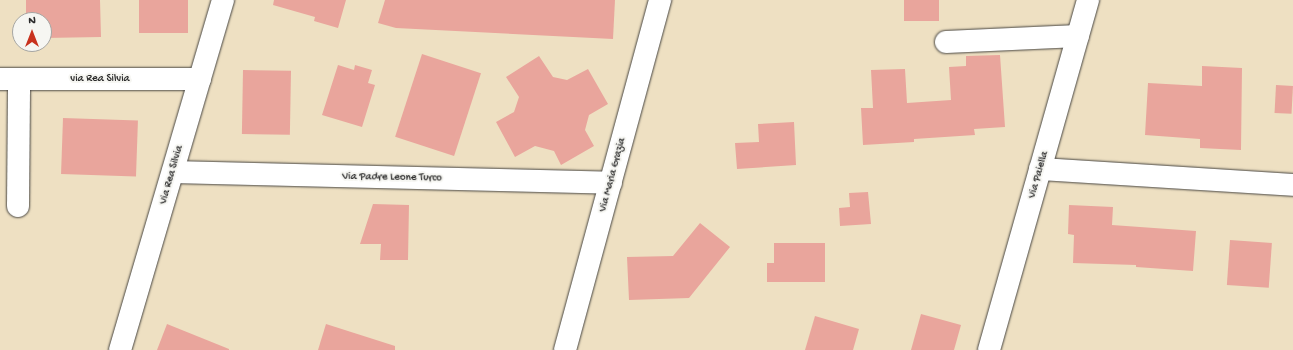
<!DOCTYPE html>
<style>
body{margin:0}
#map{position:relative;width:1293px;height:350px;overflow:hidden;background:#eee0c2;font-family:"Gochi Hand",sans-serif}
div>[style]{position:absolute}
.building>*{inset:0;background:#e9a59c;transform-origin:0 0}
.roads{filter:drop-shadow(0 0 1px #484642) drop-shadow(0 0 1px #484642)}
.minor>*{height:22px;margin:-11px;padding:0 11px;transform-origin:11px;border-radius:11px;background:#fff}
span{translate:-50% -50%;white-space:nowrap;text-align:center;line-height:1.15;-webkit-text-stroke:4px #f6f6f2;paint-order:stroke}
.street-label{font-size:11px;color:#2b2b2b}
.north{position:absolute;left:12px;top:12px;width:40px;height:40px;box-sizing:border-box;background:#f6f6f2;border:1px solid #a5a5a2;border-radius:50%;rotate:0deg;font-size:11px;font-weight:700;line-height:16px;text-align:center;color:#2b2b2b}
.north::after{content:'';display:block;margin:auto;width:14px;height:18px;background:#c8321e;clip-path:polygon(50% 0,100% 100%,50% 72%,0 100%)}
</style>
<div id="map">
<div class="building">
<i style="clip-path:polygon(26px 0,100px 0,101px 37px,44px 38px,44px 20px,26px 20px)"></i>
<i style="left:139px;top:0;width:49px;height:33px"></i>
<i style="clip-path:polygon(274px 0,346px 0,338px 28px,314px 21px,315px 17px,273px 5px)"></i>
<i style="clip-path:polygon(385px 0,615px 0,613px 39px,396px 28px,378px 23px)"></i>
<i style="left:904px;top:0;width:35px;height:21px"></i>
<i style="left:422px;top:54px;width:62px;height:87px;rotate:18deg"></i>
<i style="clip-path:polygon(1000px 55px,1005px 127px,974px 129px,975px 135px,914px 139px,914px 142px,863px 145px,861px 108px,873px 108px,871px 70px,905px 69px,907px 103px,951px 100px,949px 67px,966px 66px,966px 56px)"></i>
<i style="clip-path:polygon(539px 56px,553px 77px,567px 80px,588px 69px,608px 104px,589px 115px,585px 130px,594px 146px,561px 165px,554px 151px,535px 146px,515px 157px,496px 122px,514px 112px,519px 97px,506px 77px)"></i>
<i style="clip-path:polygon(338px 65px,354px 70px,355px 65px,372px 70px,368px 83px,375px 85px,362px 127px,322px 115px)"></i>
<i style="clip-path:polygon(1202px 66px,1242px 68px,1241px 150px,1200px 148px,1200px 139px,1145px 135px,1148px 83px,1202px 86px)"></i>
<i style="left:243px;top:70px;width:48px;height:64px;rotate:1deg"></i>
<i style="left:1276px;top:85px;width:17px;height:28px;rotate:3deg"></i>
<i style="left:63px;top:118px;width:75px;height:56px;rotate:2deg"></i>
<i style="clip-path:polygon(794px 122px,796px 165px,737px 169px,735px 143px,759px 142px,758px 124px)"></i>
<i style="clip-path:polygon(868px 192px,871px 224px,840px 226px,839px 208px,850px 207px,849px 193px)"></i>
<i style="clip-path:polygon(373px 204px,409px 205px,408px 260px,380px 260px,381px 244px,360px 244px)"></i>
<i style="clip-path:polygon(1069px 205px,1113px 207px,1112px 225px,1196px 231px,1193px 271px,1136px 267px,1136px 265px,1073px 263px,1074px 235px,1068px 234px)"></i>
<i style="clip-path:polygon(700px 223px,730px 247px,689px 298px,629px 300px,627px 257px,673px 256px)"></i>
<i style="left:1230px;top:240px;width:42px;height:45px;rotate:4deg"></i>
<i style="clip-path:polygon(774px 243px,825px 243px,825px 282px,767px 282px,767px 263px,774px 263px)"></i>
<i style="clip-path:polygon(921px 314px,961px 325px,954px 350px,911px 350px)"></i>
<i style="clip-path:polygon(815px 316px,859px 329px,853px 350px,805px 350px)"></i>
<i style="clip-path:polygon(167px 324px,229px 349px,229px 350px,157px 350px)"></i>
<i style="clip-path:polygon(326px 324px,395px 346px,395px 350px,318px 350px)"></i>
</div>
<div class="roads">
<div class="minor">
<i style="left:946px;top:42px;width:132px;rotate:-2.6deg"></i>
<i style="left:0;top:79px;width:200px"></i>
<i style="left:1040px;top:169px;width:254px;rotate:3.6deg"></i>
<i style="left:173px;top:172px;width:438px;rotate:1.4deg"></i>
<i style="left:18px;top:206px;width:127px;rotate:-89.5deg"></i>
<i style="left:120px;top:350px;width:365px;rotate:-73.6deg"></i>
<i style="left:565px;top:350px;width:363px;rotate:-74.8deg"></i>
<i style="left:989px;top:350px;width:364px;rotate:-74.2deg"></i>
</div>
</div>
<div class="street-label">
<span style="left:100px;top:79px">via Rea Silvia</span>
<span style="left:172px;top:175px;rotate:-74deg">Via Rea Silvia</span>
<span style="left:613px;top:175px;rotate:-75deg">Via Maria Grazia</span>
<span style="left:1039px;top:175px;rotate:-74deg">Via Paiella</span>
<span style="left:392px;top:178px;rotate:1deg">Via Padre Leone Turco</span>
</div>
<div class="north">N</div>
</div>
